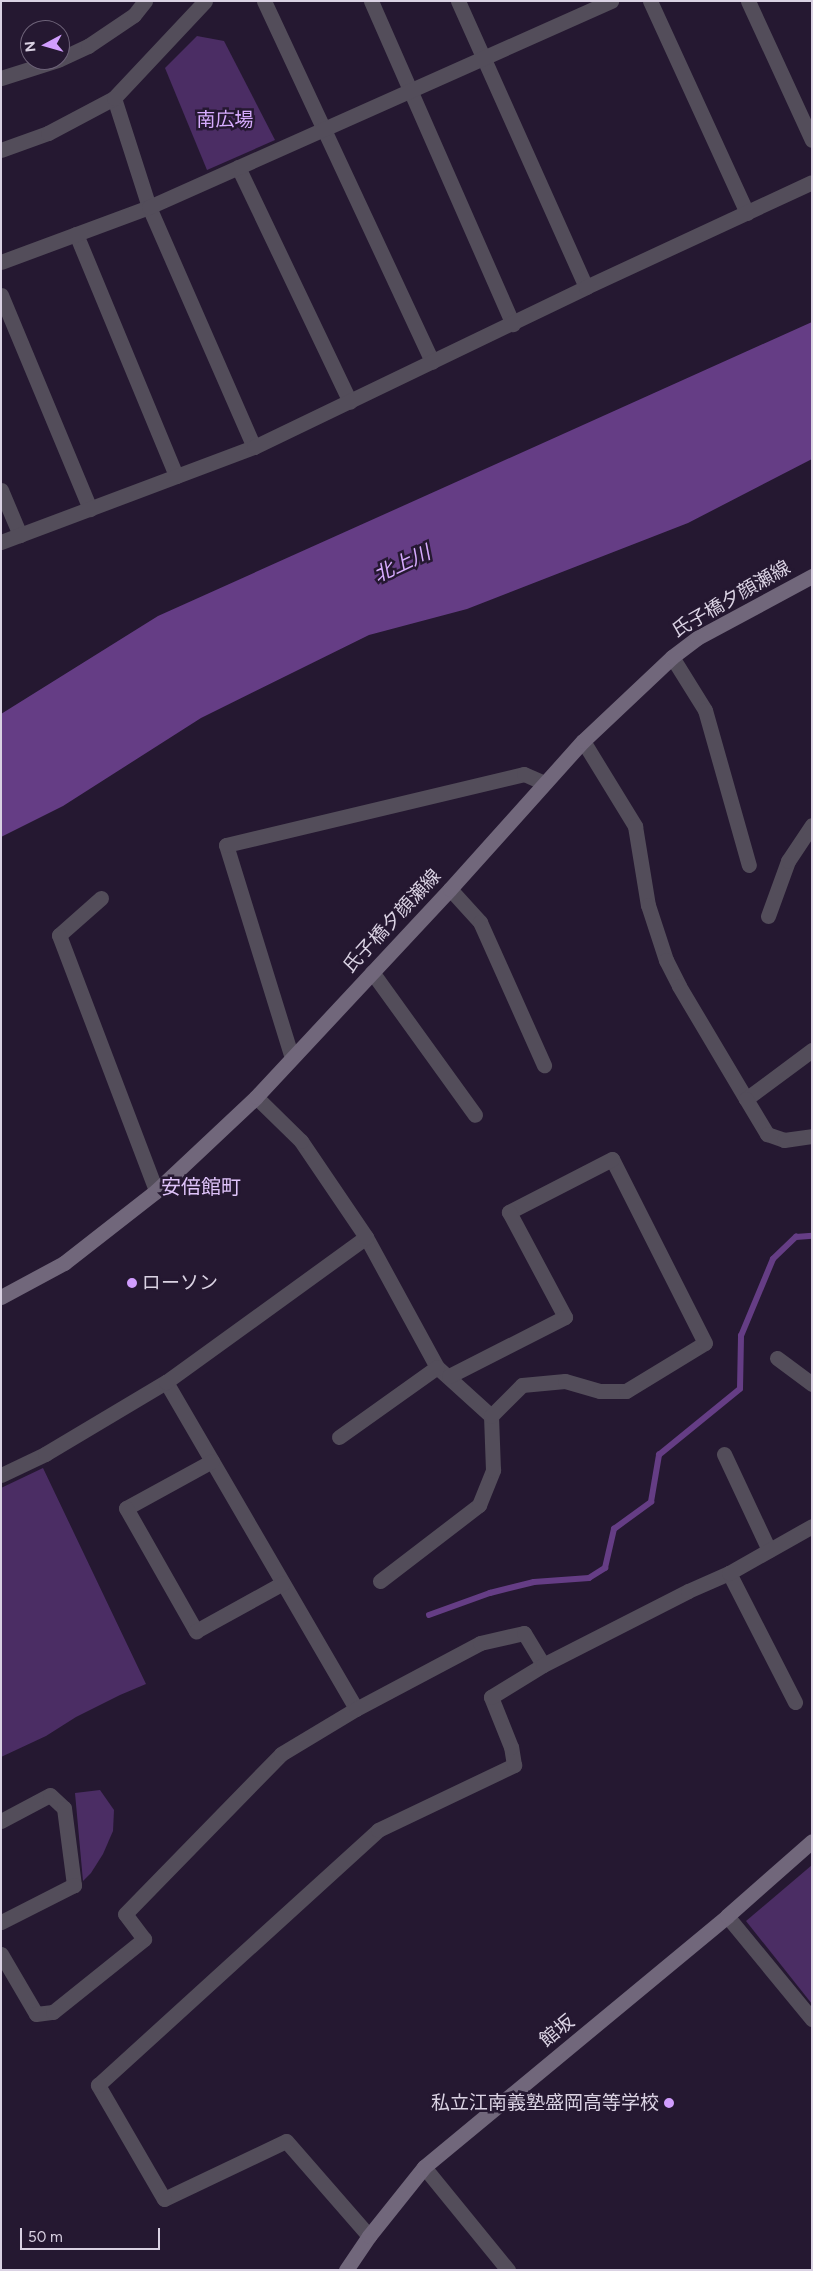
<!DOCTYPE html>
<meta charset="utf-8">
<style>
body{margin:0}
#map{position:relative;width:813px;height:2271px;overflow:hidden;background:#251831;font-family:Figtree,"Noto Sans JP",sans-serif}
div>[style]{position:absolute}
.green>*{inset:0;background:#4b2d64}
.water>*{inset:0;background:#653d85}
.stream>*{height:5.5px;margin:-2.75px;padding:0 2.75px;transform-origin:2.75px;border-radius:2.75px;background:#653d85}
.street>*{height:15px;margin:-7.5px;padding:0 7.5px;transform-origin:7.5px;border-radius:7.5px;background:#534d5a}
.secondary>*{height:15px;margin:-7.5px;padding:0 7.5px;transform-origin:7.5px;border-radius:7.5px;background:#71677b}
.dots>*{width:14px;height:14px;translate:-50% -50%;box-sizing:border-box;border:2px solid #251831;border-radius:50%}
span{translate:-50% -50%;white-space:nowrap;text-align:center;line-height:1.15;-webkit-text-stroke:5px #251831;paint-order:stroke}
.park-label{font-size:19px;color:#d7acfe}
.street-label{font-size:19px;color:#dad2e3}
.poi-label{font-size:19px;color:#dad2e3}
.left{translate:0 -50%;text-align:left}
.right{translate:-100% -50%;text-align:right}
.water-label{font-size:20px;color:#d6abfd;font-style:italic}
.neighbourhood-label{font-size:20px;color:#dfc3fa}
.frame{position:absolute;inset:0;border:2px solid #dad2e3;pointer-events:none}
.north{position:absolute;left:20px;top:20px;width:50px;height:50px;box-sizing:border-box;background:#251831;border:1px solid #6d6278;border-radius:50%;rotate:264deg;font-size:14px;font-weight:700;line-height:20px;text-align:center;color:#dad2e3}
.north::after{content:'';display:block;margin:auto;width:18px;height:22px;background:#d19dfe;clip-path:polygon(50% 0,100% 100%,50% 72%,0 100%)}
.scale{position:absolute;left:20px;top:2228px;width:140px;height:22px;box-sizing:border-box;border:2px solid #dad2e3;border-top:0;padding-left:6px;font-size:15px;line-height:18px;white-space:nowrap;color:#dad2e3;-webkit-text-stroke:4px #251831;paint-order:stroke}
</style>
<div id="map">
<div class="green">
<i style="clip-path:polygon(197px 36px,224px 41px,275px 140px,207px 170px,165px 68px)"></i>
<i style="clip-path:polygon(43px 1468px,146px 1684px,120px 1695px,76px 1717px,46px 1736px,1px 1757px,1px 1488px)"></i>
<i style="clip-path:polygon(100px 1790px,114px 1810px,113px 1831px,103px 1854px,91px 1873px,83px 1881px,75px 1793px)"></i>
<i style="clip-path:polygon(812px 1865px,812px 2004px,746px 1921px)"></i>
</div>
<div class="water">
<i style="clip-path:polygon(812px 322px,812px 459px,688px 523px,467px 609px,369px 635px,201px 718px,63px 806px,1px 837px,1px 714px,158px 616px)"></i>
</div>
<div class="stream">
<i style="left:429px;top:1615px;width:65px;rotate:-19.8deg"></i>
<i style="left:490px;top:1593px;width:45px;rotate:-14deg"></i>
<i style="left:534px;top:1582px;width:55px;rotate:-4.2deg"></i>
<i style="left:589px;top:1578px;width:19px;rotate:-32deg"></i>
<i style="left:605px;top:1568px;width:40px;rotate:-77deg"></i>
<i style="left:614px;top:1529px;width:46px;rotate:-36.1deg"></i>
<i style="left:651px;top:1502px;width:48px;rotate:-80.3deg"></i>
<i style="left:659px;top:1455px;width:104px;rotate:-39.2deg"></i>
<i style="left:740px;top:1389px;width:53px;rotate:-88.9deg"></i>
<i style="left:741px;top:1336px;width:83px;rotate:-67.4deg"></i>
<i style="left:773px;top:1259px;width:32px;rotate:-44deg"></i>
<i style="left:796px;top:1237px;width:16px;rotate:-4deg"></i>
</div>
<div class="street">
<i style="left:264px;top:1px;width:398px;rotate:65deg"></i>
<i style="left:371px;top:1px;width:353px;rotate:66.3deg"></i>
<i style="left:458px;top:1px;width:313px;rotate:65.9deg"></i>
<i style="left:650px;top:1px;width:233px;rotate:65.4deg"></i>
<i style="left:748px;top:1px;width:153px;rotate:65.3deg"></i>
<i style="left:60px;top:59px;width:31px;rotate:-25deg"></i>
<i style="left:88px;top:46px;width:55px;rotate:-34deg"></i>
<i style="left:134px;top:15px;width:18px;rotate:-52deg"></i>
<i style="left:1px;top:78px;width:60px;rotate:-17.5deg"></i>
<i style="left:114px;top:98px;width:114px;rotate:72.2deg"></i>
<i style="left:149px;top:207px;width:262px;rotate:66.4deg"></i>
<i style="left:1px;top:150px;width:50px;rotate:-19.9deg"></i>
<i style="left:48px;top:133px;width:75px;rotate:-27.9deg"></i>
<i style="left:114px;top:98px;width:133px;rotate:-46.8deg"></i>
<i style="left:238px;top:167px;width:260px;rotate:64.5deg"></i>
<i style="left:76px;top:234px;width:262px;rotate:67.5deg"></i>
<i style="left:1px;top:262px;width:158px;rotate:-20.4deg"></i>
<i style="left:149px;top:207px;width:506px;rotate:-24.03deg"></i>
<i style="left:1px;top:295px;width:232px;rotate:67.4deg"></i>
<i style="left:1px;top:490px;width:49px;rotate:67.1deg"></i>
<i style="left:1px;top:542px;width:270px;rotate:-20.6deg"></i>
<i style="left:254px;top:447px;width:369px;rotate:-25.7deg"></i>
<i style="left:586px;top:287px;width:249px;rotate:-24.9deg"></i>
<i style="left:672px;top:657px;width:62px;rotate:58.1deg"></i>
<i style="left:705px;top:710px;width:161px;rotate:74.2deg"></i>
<i style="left:583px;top:741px;width:100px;rotate:58.5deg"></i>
<i style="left:635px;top:826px;width:80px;rotate:80.7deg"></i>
<i style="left:648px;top:905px;width:58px;rotate:71.9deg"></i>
<i style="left:666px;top:960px;width:29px;rotate:63deg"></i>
<i style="left:679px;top:986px;width:131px;rotate:59.3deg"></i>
<i style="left:746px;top:1099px;width:82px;rotate:-36.6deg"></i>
<i style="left:450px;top:889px;width:45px;rotate:47.7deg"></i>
<i style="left:480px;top:922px;width:157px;rotate:65.9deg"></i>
<i style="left:101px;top:898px;width:56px;rotate:138.6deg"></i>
<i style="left:59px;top:935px;width:274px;rotate:69.2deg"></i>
<i style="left:768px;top:916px;width:59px;rotate:-70deg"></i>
<i style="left:788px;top:861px;width:43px;rotate:-56.3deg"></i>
<i style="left:372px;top:972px;width:176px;rotate:54.2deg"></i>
<i style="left:292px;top:1058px;width:223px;rotate:-107.2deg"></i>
<i style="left:226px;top:845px;width:306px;rotate:-13.4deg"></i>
<i style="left:524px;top:774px;width:22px;rotate:24deg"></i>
<i style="left:746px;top:1099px;width:41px;rotate:59deg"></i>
<i style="left:767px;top:1134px;width:18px;rotate:19deg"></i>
<i style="left:784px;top:1140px;width:28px;rotate:-8deg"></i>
<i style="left:366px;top:1237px;width:148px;rotate:61.4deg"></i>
<i style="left:437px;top:1367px;width:73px;rotate:42.2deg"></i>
<i style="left:777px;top:1358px;width:44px;rotate:36.6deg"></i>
<i style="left:166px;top:1382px;width:378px;rotate:59.8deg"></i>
<i style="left:339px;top:1437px;width:120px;rotate:-35.5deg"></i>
<i style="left:724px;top:1454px;width:106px;rotate:64.9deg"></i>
<i style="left:212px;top:1461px;width:98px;rotate:151.3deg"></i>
<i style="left:126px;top:1508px;width:142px;rotate:60.4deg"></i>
<i style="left:196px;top:1631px;width:99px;rotate:-28.9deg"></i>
<i style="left:1px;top:1475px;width:49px;rotate:-25.5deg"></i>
<i style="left:45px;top:1454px;width:141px;rotate:-30.8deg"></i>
<i style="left:166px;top:1382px;width:247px;rotate:-35.9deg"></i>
<i style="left:366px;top:1237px;width:116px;rotate:-124.1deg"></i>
<i style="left:301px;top:1141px;width:63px;rotate:-135.6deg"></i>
<i style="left:729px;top:1573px;width:145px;rotate:62.9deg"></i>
<i style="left:380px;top:1581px;width:125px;rotate:-37.5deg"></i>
<i style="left:479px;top:1505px;width:38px;rotate:-68deg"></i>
<i style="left:493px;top:1470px;width:54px;rotate:-92.1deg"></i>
<i style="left:491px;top:1416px;width:44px;rotate:-45deg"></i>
<i style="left:522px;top:1385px;width:43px;rotate:-5.3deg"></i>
<i style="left:565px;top:1381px;width:36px;rotate:16deg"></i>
<i style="left:600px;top:1391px;width:26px"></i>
<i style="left:626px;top:1391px;width:92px;rotate:-31.3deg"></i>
<i style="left:705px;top:1343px;width:206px;rotate:-116.8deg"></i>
<i style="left:612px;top:1159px;width:116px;rotate:152.8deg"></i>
<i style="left:509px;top:1212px;width:119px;rotate:61.9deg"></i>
<i style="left:565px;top:1317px;width:130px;rotate:153deg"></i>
<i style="left:1px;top:1821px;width:55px;rotate:-28deg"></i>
<i style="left:50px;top:1795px;width:19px;rotate:43deg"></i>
<i style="left:64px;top:1808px;width:78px;rotate:82.6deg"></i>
<i style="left:74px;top:1885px;width:82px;rotate:153.1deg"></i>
<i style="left:727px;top:1916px;width:134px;rotate:50.5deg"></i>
<i style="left:1px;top:1954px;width:69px;rotate:59.7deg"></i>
<i style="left:36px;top:2014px;width:17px;rotate:-7deg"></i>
<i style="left:53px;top:2012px;width:117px;rotate:-38.7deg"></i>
<i style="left:144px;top:1939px;width:31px;rotate:-127deg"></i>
<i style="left:125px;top:1914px;width:223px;rotate:-45.7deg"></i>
<i style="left:281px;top:1754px;width:87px;rotate:-31deg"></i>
<i style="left:356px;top:1709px;width:140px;rotate:-28deg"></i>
<i style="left:480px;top:1643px;width:45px;rotate:-12.8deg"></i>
<i style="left:524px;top:1633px;width:37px;rotate:59deg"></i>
<i style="left:424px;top:2167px;width:133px;rotate:50.8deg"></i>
<i style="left:369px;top:2236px;width:126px;rotate:-131.1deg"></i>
<i style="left:286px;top:2141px;width:135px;rotate:154.6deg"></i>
<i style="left:164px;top:2199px;width:132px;rotate:-120.1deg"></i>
<i style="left:98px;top:2085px;width:379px;rotate:-42.3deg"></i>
<i style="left:378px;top:1830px;width:151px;rotate:-25.5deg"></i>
<i style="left:514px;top:1765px;width:18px;rotate:-99deg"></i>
<i style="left:511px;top:1747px;width:54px;rotate:-111.8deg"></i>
<i style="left:491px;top:1697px;width:61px;rotate:-31.6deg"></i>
<i style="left:543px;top:1665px;width:163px;rotate:-27deg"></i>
<i style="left:688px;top:1591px;width:45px;rotate:-23.7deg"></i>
<i style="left:729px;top:1573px;width:95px;rotate:-29.5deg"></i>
</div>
<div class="secondary">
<i style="left:1px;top:1297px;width:72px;rotate:-28.4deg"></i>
<i style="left:64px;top:1263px;width:117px;rotate:-38deg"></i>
<i style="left:156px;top:1191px;width:137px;rotate:-43.2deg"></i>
<i style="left:256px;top:1097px;width:284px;rotate:-47deg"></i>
<i style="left:450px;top:889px;width:199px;rotate:-48.1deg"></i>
<i style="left:583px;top:741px;width:122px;rotate:-43.3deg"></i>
<i style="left:672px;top:657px;width:31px;rotate:-37deg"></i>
<i style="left:697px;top:638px;width:131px;rotate:-28.3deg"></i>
<i style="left:346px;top:2270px;width:41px;rotate:-55.9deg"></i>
<i style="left:369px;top:2236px;width:88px;rotate:-51.4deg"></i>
<i style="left:424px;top:2167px;width:393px;rotate:-39.6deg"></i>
<i style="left:727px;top:1916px;width:113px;rotate:-41.4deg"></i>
</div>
<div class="dots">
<i style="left:132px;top:1283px;background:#d19dfe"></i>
<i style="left:669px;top:2103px;background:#d19dfe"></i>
</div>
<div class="park-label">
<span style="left:225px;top:120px">南広場</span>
</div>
<div class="street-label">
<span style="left:731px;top:599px;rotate:-30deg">氏子橋夕顔瀬線</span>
<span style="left:392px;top:921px;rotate:-47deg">氏子橋夕顔瀬線</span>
<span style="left:557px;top:2031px;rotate:-40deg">館坂</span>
</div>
<div class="poi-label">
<span class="left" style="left:142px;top:1283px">ローソン</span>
<span class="right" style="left:659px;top:2103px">私立江南義塾盛岡高等学校</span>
</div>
<div class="water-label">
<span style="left:402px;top:564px;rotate:-25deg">北上川</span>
</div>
<div class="neighbourhood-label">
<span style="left:201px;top:1187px">安倍館町</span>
</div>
<div class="frame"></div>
<div class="north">N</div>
<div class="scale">50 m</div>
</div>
